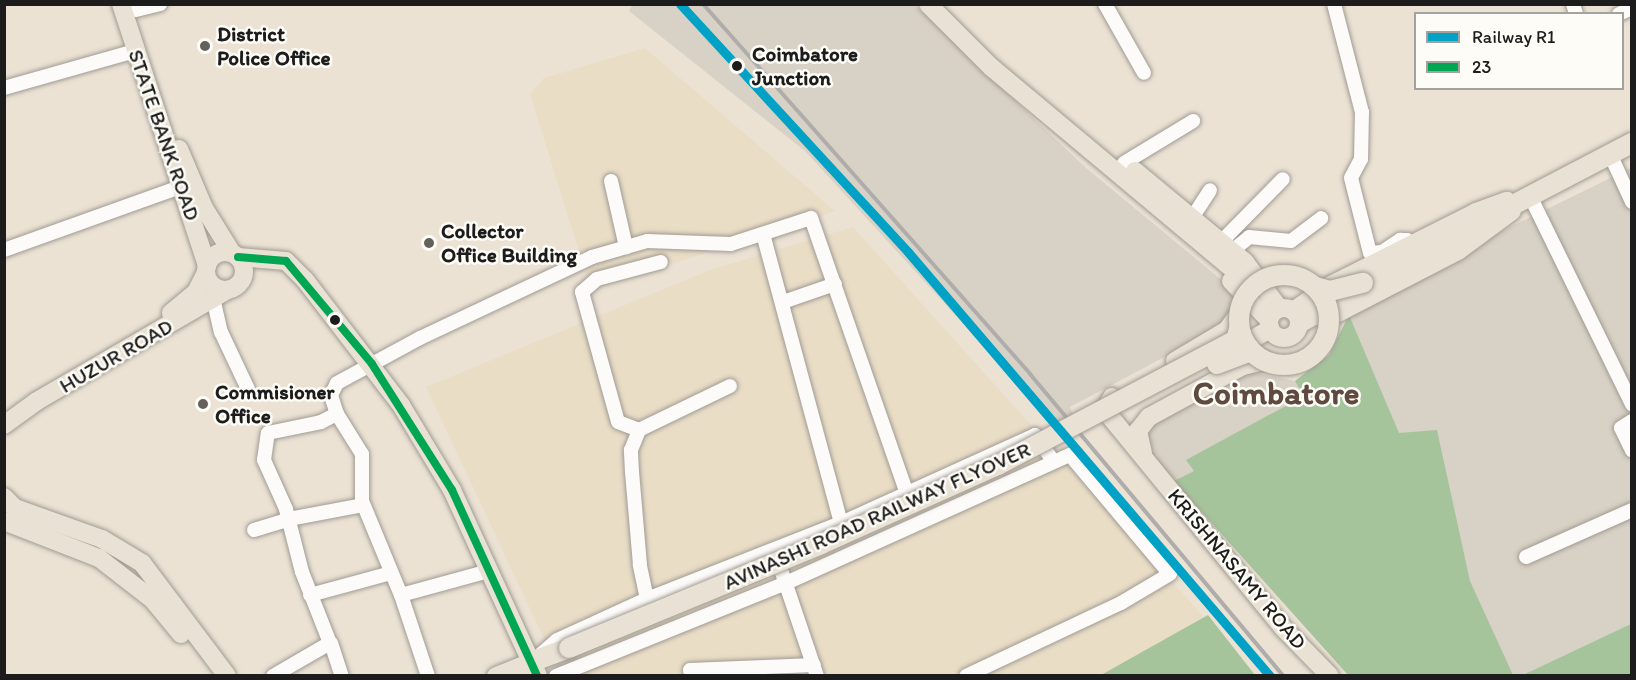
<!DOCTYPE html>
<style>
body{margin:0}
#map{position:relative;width:1636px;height:680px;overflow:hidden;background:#ebe2d4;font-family:Itim,sans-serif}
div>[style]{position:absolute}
.built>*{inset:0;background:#e9ddc6}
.industrial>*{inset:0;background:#d8d1c5}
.forest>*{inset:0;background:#a6c49c}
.roads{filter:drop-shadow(0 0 2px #a09b93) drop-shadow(0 0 2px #a09b93)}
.minor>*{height:14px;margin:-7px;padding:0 7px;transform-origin:7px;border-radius:7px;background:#fcfbf9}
.major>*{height:18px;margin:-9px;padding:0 9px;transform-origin:9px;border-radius:9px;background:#e8e1d4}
.major>.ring{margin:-9px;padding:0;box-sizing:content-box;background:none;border:18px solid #e8e1d4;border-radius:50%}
.highway>*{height:20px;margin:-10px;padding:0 10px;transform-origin:10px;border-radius:10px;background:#e8e1d4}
.rail>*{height:4px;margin:-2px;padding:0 2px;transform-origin:2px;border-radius:2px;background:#afadab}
.bridges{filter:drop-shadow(0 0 2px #a09b93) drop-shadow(0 0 2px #a09b93)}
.highway-bridge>*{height:20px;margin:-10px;padding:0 10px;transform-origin:10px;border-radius:10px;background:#e8e1d4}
.highway-bridge>.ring{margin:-10px;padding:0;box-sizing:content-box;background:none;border:20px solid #e8e1d4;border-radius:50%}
.bus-1>*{height:8px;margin:-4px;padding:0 4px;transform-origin:4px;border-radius:4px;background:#00a651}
.rail-1>*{height:9px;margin:-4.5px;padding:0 4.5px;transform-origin:4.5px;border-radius:4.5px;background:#01a2c5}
.dots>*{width:16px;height:16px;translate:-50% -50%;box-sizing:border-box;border:3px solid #fdfcf7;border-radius:50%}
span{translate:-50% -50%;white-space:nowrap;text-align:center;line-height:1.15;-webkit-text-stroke:5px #fdfcf7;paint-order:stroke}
.poi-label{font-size:21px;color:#1c1c1c;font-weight:700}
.left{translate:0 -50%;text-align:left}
.stop-label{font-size:21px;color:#1c1c1c;font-weight:700}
.street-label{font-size:21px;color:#1c1c1c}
.town-label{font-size:33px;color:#5f4a40;font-weight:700}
.frame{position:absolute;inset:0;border:6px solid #1c1c1c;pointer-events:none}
.legend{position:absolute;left:1414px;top:12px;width:210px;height:78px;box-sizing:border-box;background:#fdfcf7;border:2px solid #a3a29f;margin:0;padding:8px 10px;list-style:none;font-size:18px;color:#1c1c1c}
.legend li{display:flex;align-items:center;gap:12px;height:30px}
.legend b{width:30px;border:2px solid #a3a29f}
</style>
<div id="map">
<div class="built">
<i style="clip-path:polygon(645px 48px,835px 211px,591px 290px,530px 94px,544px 78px)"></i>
<i style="clip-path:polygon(853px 227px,1238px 655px,1202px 676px,561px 675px,426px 387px,710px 270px)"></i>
</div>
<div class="industrial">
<i style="clip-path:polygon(633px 4px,914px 5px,1085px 167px,1236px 292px,1227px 324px,1070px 407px,1075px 419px,1056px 425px,805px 151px,629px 11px)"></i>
<i style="clip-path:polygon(1631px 168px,1631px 675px,1348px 675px,1143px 446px,1147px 428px,1244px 371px,1295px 381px,1329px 355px,1349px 315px,1508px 228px)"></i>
</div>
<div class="forest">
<i style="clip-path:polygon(1349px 315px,1399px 433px,1437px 430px,1470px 581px,1513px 675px,1348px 675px,1174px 481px,1194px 471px,1186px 460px,1304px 396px,1295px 381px,1329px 355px)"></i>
<i style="clip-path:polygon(1208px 615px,1255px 675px,1101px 675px)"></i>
<i style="clip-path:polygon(1631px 624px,1631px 675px,1523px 675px)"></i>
</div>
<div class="roads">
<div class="minor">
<i style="left:1105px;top:4px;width:79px;rotate:60.5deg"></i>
<i style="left:1334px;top:4px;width:112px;rotate:75.5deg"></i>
<i style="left:1362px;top:112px;width:47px;rotate:91.2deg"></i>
<i style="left:1361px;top:159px;width:21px;rotate:118deg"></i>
<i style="left:1351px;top:178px;width:77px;rotate:75.8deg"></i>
<i style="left:1370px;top:253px;width:12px;rotate:-5deg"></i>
<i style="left:1382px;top:252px;width:22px;rotate:-34deg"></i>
<i style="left:1400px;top:240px;width:7px"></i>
<i style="left:1407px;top:240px;width:6px;rotate:59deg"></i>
<i style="left:1573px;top:4px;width:10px;rotate:73deg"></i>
<i style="left:136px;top:10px;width:25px;rotate:-14deg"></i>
<i style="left:1619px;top:14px;width:14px;rotate:-25deg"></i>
<i style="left:4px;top:88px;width:136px;rotate:-15.8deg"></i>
<i style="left:1610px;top:154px;width:53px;rotate:65.4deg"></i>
<i style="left:1124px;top:163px;width:81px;rotate:-31.3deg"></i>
<i style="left:611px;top:181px;width:68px;rotate:77.2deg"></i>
<i style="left:1530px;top:196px;width:232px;rotate:63.9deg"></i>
<i style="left:1192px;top:218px;width:33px;rotate:-57deg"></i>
<i style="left:763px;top:234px;width:299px;rotate:74.9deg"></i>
<i style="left:1221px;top:242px;width:88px;rotate:-45.5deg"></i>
<i style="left:4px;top:250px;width:187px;rotate:-19.7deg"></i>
<i style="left:1232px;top:251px;width:22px;rotate:-39deg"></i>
<i style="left:1249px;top:237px;width:42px;rotate:5.4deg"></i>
<i style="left:1291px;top:241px;width:38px;rotate:-37deg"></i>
<i style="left:213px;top:298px;width:35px;rotate:77deg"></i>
<i style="left:221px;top:332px;width:63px;rotate:64.7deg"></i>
<i style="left:783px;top:302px;width:55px;rotate:-19.1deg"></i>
<i style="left:337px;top:414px;width:47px;rotate:58deg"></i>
<i style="left:362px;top:454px;width:47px;rotate:90deg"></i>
<i style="left:362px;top:501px;width:102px;rotate:67.5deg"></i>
<i style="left:401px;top:595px;width:85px;rotate:71.6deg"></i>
<i style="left:1632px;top:421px;width:13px;rotate:148deg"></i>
<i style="left:1621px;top:428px;width:25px;rotate:64deg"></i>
<i style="left:639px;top:430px;width:22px;rotate:-159deg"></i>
<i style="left:618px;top:422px;width:135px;rotate:-105.5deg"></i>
<i style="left:582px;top:292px;width:20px;rotate:-41deg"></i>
<i style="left:597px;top:279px;width:66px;rotate:-14.9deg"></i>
<i style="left:254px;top:530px;width:37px;rotate:-17deg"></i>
<i style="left:289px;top:519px;width:75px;rotate:-10.7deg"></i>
<i style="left:776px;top:555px;width:128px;rotate:71.3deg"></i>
<i style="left:1526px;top:557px;width:116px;rotate:-23.9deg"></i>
<i style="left:310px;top:595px;width:84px;rotate:-15.2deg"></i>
<i style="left:401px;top:595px;width:91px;rotate:-15.3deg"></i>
<i style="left:647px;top:599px;width:35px;rotate:-102deg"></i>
<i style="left:640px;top:565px;width:93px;rotate:-94.9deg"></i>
<i style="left:632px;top:472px;width:22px;rotate:-93deg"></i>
<i style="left:631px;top:450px;width:22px;rotate:-68deg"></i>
<i style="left:639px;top:430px;width:101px;rotate:-25.8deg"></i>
<i style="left:331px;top:643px;width:35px;rotate:72deg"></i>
<i style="left:541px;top:654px;width:21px;rotate:-41deg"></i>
<i style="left:557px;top:640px;width:99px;rotate:-24.5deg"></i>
<i style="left:647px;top:599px;width:208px;rotate:-21.4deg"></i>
<i style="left:841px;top:523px;width:213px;rotate:-24.4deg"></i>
<i style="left:1035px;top:435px;width:32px;rotate:55deg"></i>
<i style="left:273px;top:676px;width:66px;rotate:-30.1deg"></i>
<i style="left:330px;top:643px;width:76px;rotate:-111.5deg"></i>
<i style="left:302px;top:572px;width:65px;rotate:-104.3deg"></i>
<i style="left:286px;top:509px;width:54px;rotate:-114.2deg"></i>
<i style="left:264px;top:460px;width:27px;rotate:-82deg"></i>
<i style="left:268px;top:433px;width:54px;rotate:-11.7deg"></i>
<i style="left:321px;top:422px;width:18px;rotate:-27deg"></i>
<i style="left:337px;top:414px;width:20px;rotate:-108deg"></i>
<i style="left:331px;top:395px;width:13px;rotate:-63deg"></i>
<i style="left:337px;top:383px;width:94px;rotate:-28.5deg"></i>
<i style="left:420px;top:338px;width:190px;rotate:-25.2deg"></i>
<i style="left:592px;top:257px;width:57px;rotate:-16.2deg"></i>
<i style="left:647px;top:241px;width:84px;rotate:2deg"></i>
<i style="left:731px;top:244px;width:84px;rotate:-18deg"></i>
<i style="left:811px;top:218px;width:292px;rotate:70.8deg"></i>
<i style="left:556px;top:676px;width:248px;rotate:-22deg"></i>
<i style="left:786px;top:583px;width:312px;rotate:-24.3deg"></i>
<i style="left:1070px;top:455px;width:155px;rotate:50deg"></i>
<i style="left:1170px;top:574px;width:57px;rotate:149.4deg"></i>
<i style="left:1121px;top:603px;width:171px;rotate:154.8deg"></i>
<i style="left:692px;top:676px;width:6px;rotate:-108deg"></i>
<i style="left:690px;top:670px;width:124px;rotate:-2.3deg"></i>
</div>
<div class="major">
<i style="left:121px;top:4px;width:276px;rotate:71.8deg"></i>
<i style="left:928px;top:4px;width:89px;rotate:45deg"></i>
<i style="left:991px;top:67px;width:341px;rotate:39.9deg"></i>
<i style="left:179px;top:149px;width:64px;rotate:67deg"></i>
<i style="left:204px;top:208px;width:53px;rotate:58.1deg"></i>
<i style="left:1135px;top:171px;width:143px;rotate:39.6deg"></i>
<i style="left:1245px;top:262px;width:57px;rotate:53.5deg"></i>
<i class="ring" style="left:206px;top:252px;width:20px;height:20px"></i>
<i style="left:238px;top:257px;width:48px;rotate:4.8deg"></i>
<i style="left:286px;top:261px;width:27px;rotate:45deg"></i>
<i style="left:305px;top:280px;width:158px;rotate:52.5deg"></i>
<i style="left:401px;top:405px;width:99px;rotate:59deg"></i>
<i style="left:452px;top:490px;width:189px;rotate:65.3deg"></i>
<i style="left:531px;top:662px;width:38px;rotate:158deg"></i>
<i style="left:1231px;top:281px;width:54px;rotate:45.7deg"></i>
<i class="ring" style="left:1269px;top:308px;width:12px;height:12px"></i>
<i style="left:1293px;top:311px;width:46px;rotate:-34.4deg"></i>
<i style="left:1331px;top:285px;width:162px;rotate:-26.7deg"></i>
<i style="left:1476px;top:212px;width:33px;rotate:-20deg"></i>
<i style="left:171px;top:313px;width:33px;rotate:-40deg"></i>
<i style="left:196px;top:292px;width:22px;rotate:-63deg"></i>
<i style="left:1299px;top:324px;width:17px;rotate:-28deg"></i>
<i style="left:1314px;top:316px;width:24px;rotate:-7deg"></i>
<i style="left:1338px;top:313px;width:135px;rotate:-27.3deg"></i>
<i style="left:1458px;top:251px;width:67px;rotate:-36.5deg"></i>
<i style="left:1248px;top:342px;width:26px;rotate:-31deg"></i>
<i style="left:1175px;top:361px;width:61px;rotate:-30.8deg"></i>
<i style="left:1227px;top:330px;width:19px;rotate:-54deg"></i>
<i style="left:1112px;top:397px;width:13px;rotate:119deg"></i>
<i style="left:1106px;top:408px;width:6px;rotate:72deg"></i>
<i style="left:1108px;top:414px;width:276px;rotate:50.7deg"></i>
<i style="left:1283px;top:628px;width:67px;rotate:45.6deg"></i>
<i style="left:4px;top:425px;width:41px;rotate:-36deg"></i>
<i style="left:37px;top:401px;width:221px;rotate:-30.2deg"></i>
<i style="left:1143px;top:453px;width:23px;rotate:-103deg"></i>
<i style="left:1138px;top:431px;width:18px;rotate:-52deg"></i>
<i style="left:1149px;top:417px;width:107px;rotate:-28.5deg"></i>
<i style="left:1243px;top:366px;width:21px;rotate:-14deg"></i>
<i style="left:4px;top:497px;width:16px;rotate:45deg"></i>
<i style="left:15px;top:508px;width:92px;rotate:19.6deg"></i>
<i style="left:102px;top:539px;width:47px;rotate:31deg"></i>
<i style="left:142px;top:563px;width:141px;rotate:53deg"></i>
<i style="left:4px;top:521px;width:102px;rotate:21.3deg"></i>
<i style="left:99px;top:558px;width:68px;rotate:37.9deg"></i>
<i style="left:153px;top:600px;width:44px;rotate:50.5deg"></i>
</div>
<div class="highway">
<i style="left:1328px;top:307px;width:11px;rotate:-52deg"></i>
<i style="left:1335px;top:298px;width:335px;rotate:-27.6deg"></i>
<i style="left:537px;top:676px;width:15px;rotate:-113deg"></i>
<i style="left:531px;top:662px;width:40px;rotate:-20.2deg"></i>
</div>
</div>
<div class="rail">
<i style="left:680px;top:4px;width:246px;rotate:47.8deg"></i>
<i style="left:703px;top:4px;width:494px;rotate:48.5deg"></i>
<i style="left:1030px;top:374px;width:394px;rotate:50deg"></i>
</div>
<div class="bridges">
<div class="highway-bridge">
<i class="ring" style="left:1239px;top:275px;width:70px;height:70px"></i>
<i style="left:1316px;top:287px;width:15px;rotate:16deg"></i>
<i style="left:1330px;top:291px;width:34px;rotate:-14deg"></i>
<i style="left:1217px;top:364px;width:36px;rotate:-21deg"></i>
<i style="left:569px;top:648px;width:273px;rotate:-22.4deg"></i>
<i style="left:821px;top:544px;width:194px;rotate:-24.1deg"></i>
<i style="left:998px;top:465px;width:269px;rotate:-27.7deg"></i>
<i style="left:1236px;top:340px;width:11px;rotate:-75deg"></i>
</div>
</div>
<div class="bus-1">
<i style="left:238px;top:257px;width:48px;rotate:4.8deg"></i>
<i style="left:286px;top:261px;width:134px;rotate:50.1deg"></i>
<i style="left:372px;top:364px;width:149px;rotate:57.6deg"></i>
<i style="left:452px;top:490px;width:205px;rotate:65.4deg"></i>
</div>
<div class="rail-1">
<i style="left:680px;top:4px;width:337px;rotate:47.4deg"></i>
<i style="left:908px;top:252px;width:558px;rotate:49.51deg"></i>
</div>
<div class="dots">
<i style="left:205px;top:46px;background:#64615c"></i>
<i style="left:737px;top:66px;background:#1c1c1c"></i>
<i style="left:429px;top:243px;background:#64615c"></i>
<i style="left:335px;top:320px;background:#1c1c1c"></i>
<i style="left:203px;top:404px;background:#64615c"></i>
</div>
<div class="poi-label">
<span class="left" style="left:217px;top:46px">District<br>Police Office</span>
<span class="left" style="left:441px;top:243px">Collector<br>Office Building</span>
<span class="left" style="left:215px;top:404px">Commisioner<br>Office</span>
</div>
<div class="stop-label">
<span class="left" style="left:752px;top:66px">Coimbatore<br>Junction</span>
</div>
<div class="street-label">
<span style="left:164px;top:135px;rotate:71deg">STATE BANK ROAD</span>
<span style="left:116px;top:356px;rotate:-30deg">HUZUR ROAD</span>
<span style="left:877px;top:516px;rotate:-24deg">AVINASHI ROAD RAILWAY FLYOVER</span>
<span style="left:1237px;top:569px;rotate:50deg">KRISHNASAMY ROAD</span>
</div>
<div class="town-label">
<span style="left:1276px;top:393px">Coimbatore</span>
</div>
<div class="frame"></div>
<ul class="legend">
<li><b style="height:8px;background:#01a2c5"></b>Railway R1</li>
<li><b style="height:8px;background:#00a651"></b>23</li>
</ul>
</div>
